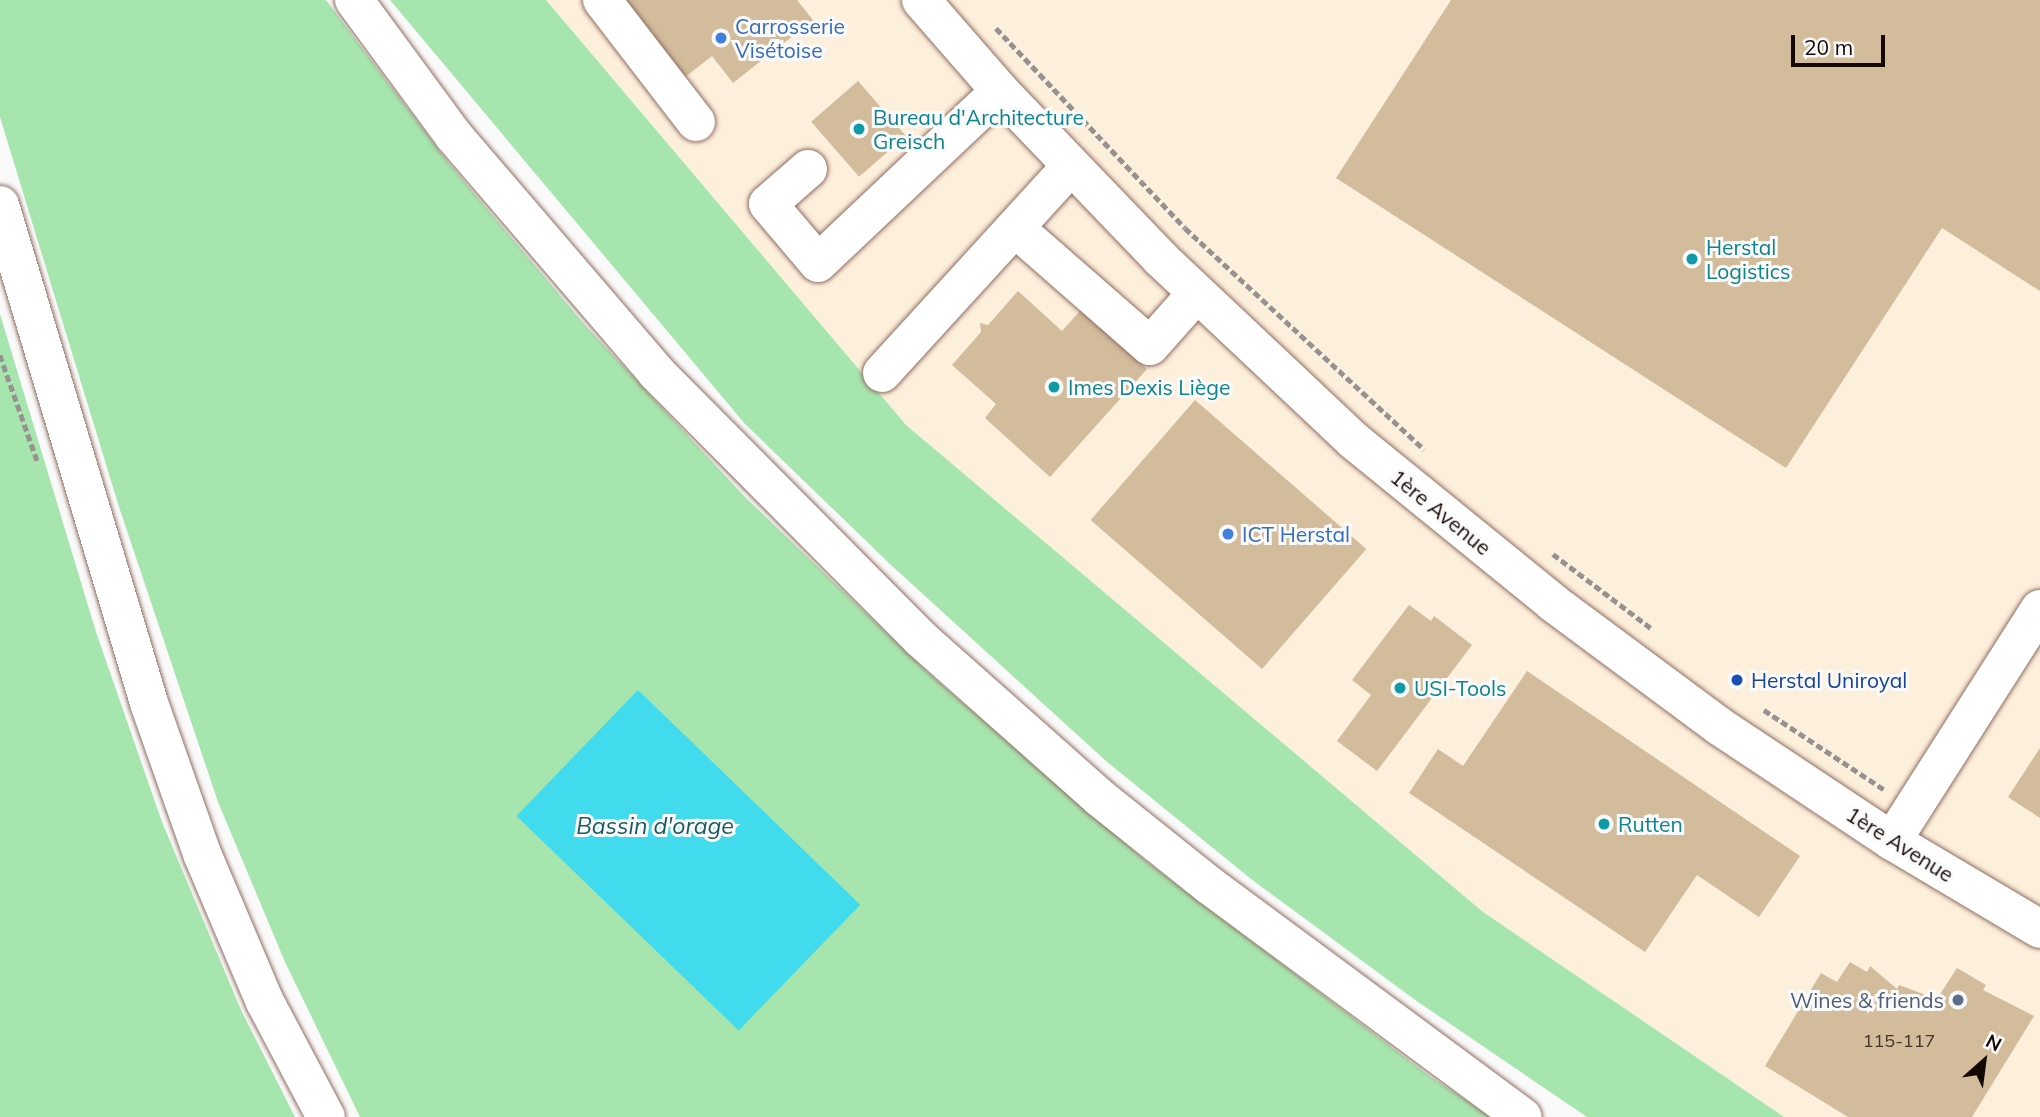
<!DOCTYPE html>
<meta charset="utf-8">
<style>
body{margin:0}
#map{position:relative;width:2040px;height:1117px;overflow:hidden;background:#fafafa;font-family:Mulish,sans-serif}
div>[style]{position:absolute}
.industrial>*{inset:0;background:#fcefdb}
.green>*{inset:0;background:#a7e5af}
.water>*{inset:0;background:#42dbee;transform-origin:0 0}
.building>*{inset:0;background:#d2bc9c;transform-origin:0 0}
.path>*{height:4.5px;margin-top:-2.25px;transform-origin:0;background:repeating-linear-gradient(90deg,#979290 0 7px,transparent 0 10.5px)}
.roads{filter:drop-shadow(0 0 2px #916d61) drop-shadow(0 0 2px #916d61)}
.minor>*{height:38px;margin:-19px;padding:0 19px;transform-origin:19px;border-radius:19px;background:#fff}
.dots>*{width:19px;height:19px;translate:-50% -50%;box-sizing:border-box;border:4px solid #fafafa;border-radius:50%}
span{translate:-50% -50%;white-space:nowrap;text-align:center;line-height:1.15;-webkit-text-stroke:6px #fafafa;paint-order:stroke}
.number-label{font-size:18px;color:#44352a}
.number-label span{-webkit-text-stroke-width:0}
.shop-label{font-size:21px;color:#366cbe}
.left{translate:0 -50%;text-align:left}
.culture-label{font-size:21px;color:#0d838f}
.street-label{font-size:21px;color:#140804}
.transit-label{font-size:21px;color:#164399}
.service-label{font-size:21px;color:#4e5e75}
.right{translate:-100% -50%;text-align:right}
.water-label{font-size:23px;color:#1c5961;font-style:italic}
.north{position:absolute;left:1949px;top:1026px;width:70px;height:70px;-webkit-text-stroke:5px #fafafa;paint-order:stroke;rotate:28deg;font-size:19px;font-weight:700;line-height:28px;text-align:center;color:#140804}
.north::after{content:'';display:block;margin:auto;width:24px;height:32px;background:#140804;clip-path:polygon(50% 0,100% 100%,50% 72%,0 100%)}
.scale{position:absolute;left:1791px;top:35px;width:94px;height:32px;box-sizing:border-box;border:4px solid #140804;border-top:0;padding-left:9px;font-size:21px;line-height:24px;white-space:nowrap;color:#140804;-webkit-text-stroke:5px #fafafa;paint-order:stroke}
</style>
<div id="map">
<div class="industrial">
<i style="clip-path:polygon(546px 0,2040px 0,2040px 1117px,1784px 1117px,1483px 912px,906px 425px)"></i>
</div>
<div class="green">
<i style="clip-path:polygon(0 0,326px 0,447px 161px,584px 324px,745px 497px,926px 671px,1147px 862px,1431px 1077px,1491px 1117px,360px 1117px,285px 962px,218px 802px,119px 507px,0 117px)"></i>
<i style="clip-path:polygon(390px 0,546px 0,906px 425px,1483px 912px,1784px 1117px,1587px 1117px,1418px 1002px,1251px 879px,1106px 761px,891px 565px,745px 424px)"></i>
<i style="clip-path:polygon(0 314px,96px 632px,162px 822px,241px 1010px,295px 1117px,0 1117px)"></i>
</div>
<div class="water">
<i style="left:638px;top:690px;width:309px;height:175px;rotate:44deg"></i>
</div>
<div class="building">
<i style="clip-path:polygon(622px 0,797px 0,813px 20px,733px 83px,712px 56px,684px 78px)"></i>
<i style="clip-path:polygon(1451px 0,2040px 0,2040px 291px,1942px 228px,1786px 468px,1336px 178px)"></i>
<i style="left:858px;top:81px;width:73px;height:62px;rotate:49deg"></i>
<i style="clip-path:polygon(1018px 291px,1062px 331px,1081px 310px,1147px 369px,1050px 477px,985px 418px,996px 404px,952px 365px,981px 332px,980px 323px,988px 325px)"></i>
<i style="left:1195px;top:400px;width:227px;height:159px;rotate:41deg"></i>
<i style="clip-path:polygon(1409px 605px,1431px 621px,1434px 616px,1472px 645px,1377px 771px,1337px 741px,1371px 695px,1352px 680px)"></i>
<i style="clip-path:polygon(1527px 671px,1800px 856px,1759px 917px,1697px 875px,1645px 952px,1409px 793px,1438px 749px,1463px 766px)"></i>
<i style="clip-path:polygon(2040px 748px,2040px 818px,2008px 797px)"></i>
<i style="clip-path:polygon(1850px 962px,1867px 972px,1870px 966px,1897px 989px,1899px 985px,1937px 999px,1957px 968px,1986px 985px,1983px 990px,2034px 1016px,1972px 1117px,1848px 1117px,1765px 1066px,1821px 973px,1837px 982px)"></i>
</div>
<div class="path">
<i style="left:996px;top:28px;width:275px;rotate:46.6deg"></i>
<i style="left:1185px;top:228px;width:326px;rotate:42.8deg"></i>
<i style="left:0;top:355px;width:114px;rotate:70.6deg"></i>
<i style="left:1553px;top:554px;width:124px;rotate:37.1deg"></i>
<i style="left:1764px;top:710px;width:145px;rotate:33.5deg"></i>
</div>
<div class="roads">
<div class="minor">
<i style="left:354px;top:0;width:169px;rotate:53.7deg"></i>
<i style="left:454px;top:136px;width:311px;rotate:49.4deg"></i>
<i style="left:656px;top:372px;width:376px;rotate:45.2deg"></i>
<i style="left:921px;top:639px;width:239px;rotate:41.6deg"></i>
<i style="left:1100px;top:798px;width:139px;rotate:38.6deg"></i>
<i style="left:1209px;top:885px;width:390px;rotate:36.5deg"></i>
<i style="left:602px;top:0;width:154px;rotate:52.4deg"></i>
<i style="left:921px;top:0;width:121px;rotate:49deg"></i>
<i style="left:1000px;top:91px;width:231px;rotate:46.2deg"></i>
<i style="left:1160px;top:258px;width:265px;rotate:43.3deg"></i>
<i style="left:1353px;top:440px;width:257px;rotate:39.1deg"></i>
<i style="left:1552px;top:602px;width:208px;rotate:36.6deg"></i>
<i style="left:1719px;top:726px;width:208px;rotate:33.6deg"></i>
<i style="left:1892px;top:841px;width:172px;rotate:30.7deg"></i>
<i style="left:808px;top:169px;width:53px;rotate:138.8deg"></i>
<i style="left:768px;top:204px;width:77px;rotate:49.7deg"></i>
<i style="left:818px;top:263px;width:250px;rotate:-43.4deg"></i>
<i style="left:0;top:205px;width:520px;rotate:73.34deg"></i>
<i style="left:149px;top:703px;width:162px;rotate:70.6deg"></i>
<i style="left:203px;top:856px;width:159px;rotate:67deg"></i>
<i style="left:265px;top:1002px;width:130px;rotate:62.1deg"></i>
<i style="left:1015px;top:228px;width:179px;rotate:41.2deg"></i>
<i style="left:1150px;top:346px;width:69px;rotate:-48.5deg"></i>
<i style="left:882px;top:373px;width:279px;rotate:-47.6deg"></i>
<i style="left:1892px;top:841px;width:275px;rotate:-57.5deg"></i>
</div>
</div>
<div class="dots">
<i style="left:721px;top:38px;background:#3f7fe0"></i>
<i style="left:859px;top:129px;background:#0f9aa8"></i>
<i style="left:1692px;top:259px;background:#0f9aa8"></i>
<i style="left:1054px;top:387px;background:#0f9aa8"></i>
<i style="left:1228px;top:534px;background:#3f7fe0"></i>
<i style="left:1737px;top:680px;background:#1a4fb4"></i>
<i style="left:1400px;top:688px;background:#0f9aa8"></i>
<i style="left:1604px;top:824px;background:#0f9aa8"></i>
<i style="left:1958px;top:1000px;background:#5c6f8a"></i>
</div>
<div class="number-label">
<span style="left:1899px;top:1041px">115-117</span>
</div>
<div class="shop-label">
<span class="left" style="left:735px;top:38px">Carrosserie<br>Visétoise</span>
<span class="left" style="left:1242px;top:534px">ICT Herstal</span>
</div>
<div class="culture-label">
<span class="left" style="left:873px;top:129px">Bureau d'Architecture<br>Greisch</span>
<span class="left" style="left:1706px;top:259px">Herstal<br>Logistics</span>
<span class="left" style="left:1068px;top:387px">Imes Dexis Liège</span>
<span class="left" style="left:1414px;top:688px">USI-Tools</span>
<span class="left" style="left:1618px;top:824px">Rutten</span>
</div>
<div class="street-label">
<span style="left:1441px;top:512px;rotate:39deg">1ère Avenue</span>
<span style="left:1900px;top:844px;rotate:32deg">1ère Avenue</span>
</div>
<div class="transit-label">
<span class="left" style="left:1751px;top:680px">Herstal Uniroyal</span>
</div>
<div class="service-label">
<span class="right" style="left:1944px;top:1000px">Wines &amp; friends</span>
</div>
<div class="water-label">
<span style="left:655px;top:826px">Bassin d'orage</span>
</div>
<div class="north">N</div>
<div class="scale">20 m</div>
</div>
